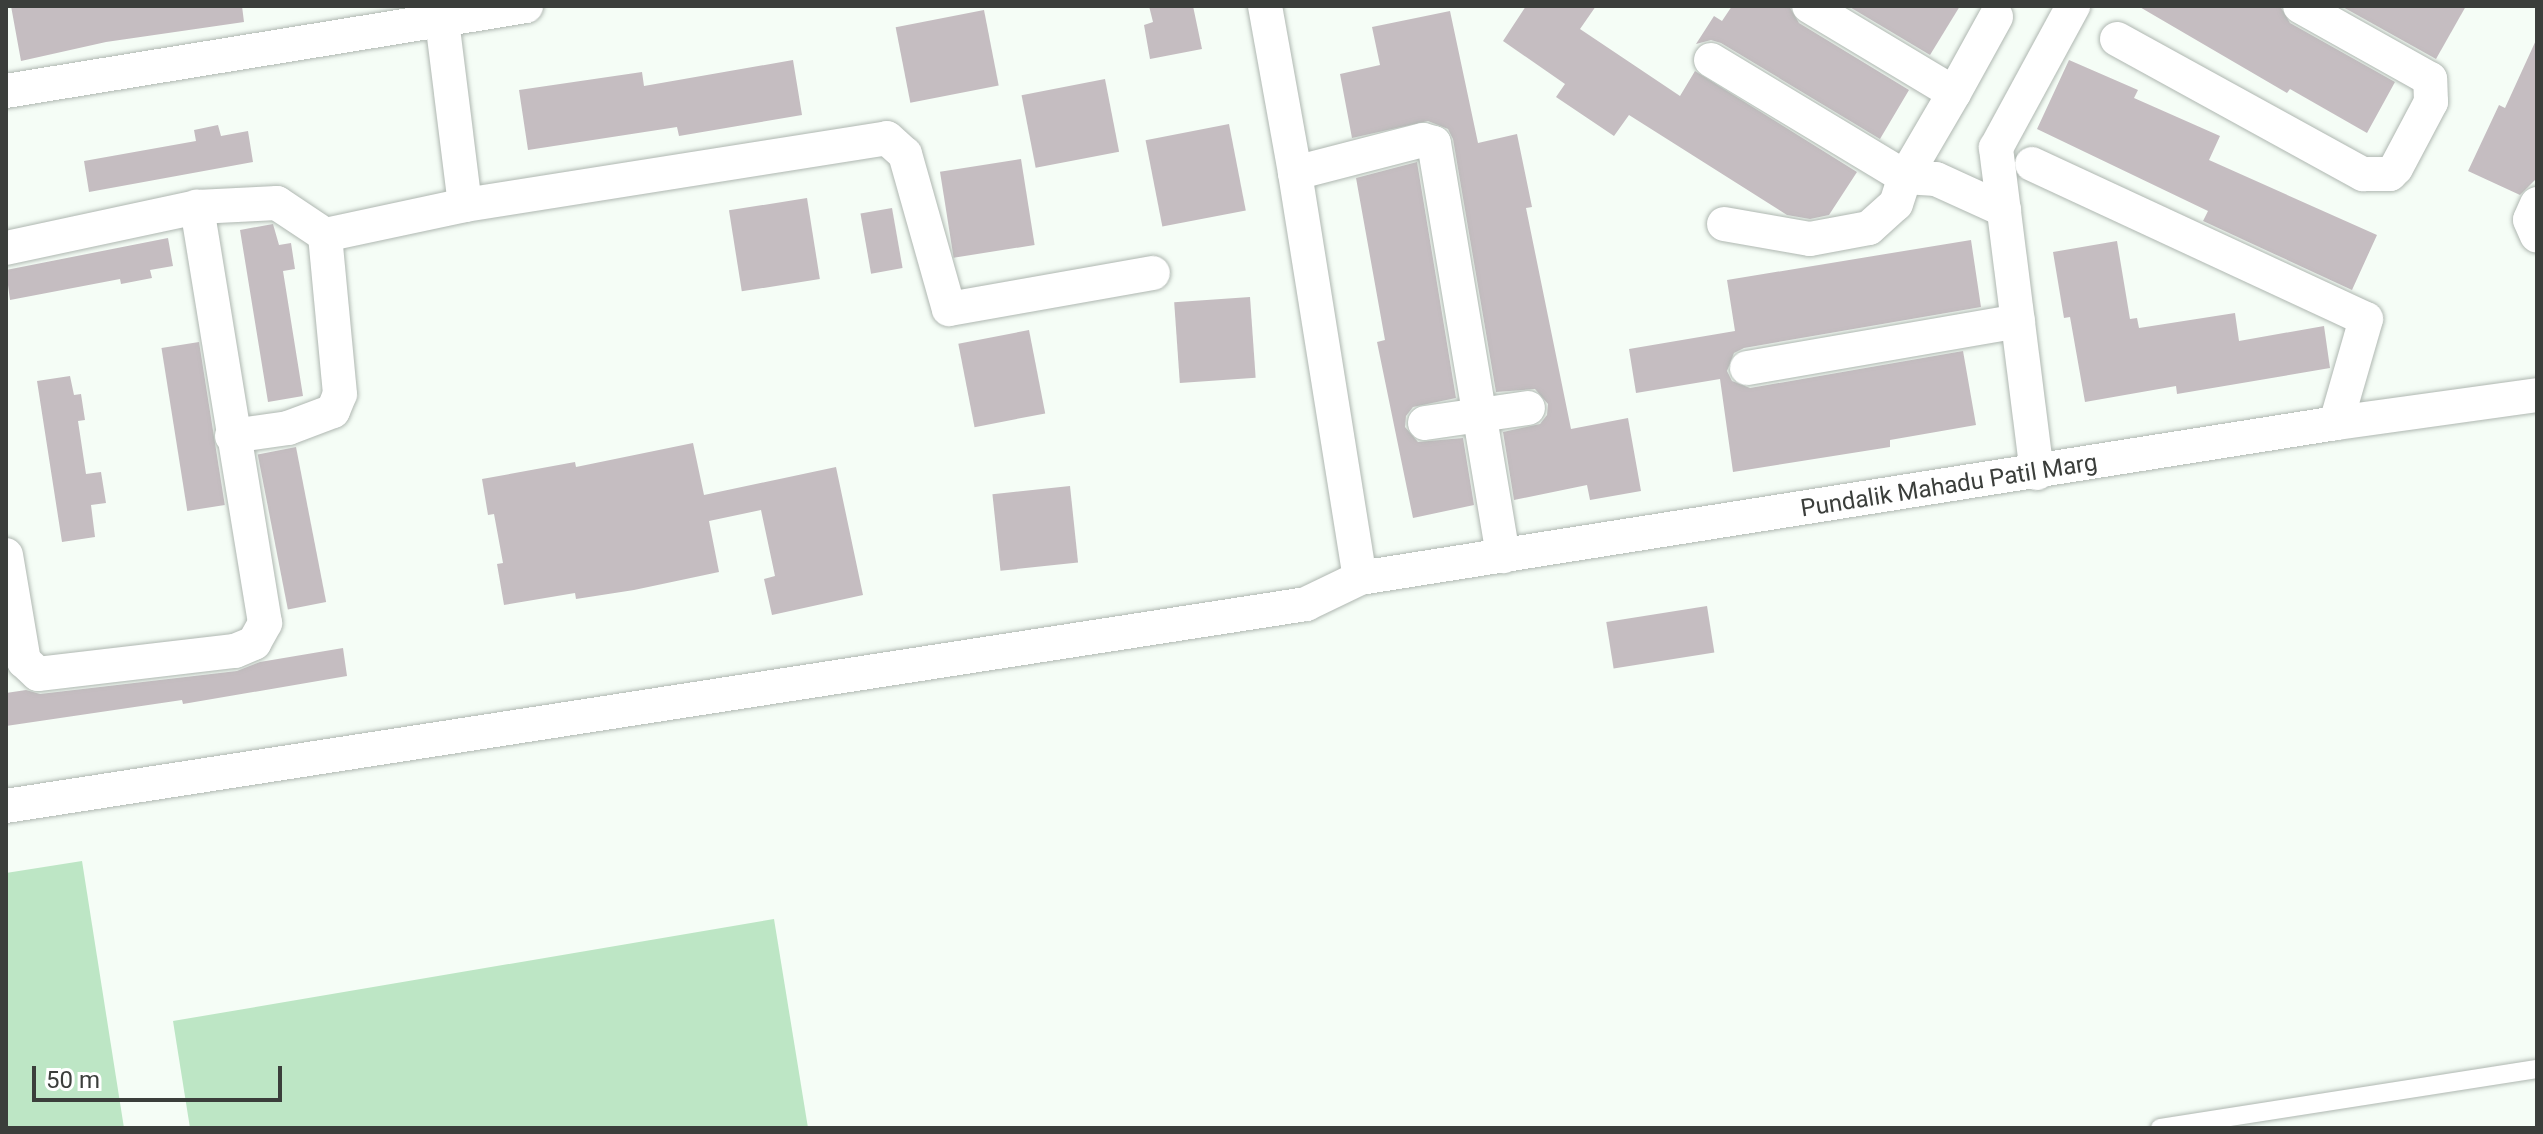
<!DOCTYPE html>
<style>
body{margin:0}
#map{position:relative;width:2543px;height:1134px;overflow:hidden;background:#f5fdf6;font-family:Roboto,sans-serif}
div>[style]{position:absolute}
.green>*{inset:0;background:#bde6c5}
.building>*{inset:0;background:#c5bdc1;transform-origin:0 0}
.roads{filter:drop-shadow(0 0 2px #afb7b1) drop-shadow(0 0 2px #afb7b1)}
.lane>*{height:18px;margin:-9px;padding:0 9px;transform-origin:9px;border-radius:9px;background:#fff}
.street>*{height:34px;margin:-17px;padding:0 17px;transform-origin:17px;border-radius:17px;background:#fff}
span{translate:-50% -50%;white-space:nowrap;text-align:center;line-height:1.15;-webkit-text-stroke:6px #fff;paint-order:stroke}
.street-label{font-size:24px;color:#3b3e3b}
.frame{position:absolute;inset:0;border:8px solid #3b3e3b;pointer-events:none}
.scale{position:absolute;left:32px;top:1066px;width:250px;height:36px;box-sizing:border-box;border:4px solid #3b3e3b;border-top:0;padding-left:10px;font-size:24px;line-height:28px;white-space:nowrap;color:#3b3e3b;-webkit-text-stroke:6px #fff;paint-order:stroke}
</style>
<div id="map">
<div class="green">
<i style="clip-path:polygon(82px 861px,124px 1128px,6px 1128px,6px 873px)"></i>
<i style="clip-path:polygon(774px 919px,808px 1128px,190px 1128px,173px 1021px)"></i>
</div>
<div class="building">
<i style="clip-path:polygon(11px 6px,242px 6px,244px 22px,106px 42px,21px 61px)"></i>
<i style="clip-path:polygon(1149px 6px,1193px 6px,1202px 49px,1150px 59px,1144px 25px,1153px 22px)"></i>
<i style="clip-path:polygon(1526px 6px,1596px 6px,1580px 29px,1680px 96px,1695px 71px,1857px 172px,1829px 215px,1810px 219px,1787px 215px,1629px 115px,1614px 136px,1556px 97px,1565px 84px,1503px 41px)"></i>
<i style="clip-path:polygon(1732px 6px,1789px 6px,1799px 23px,1909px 90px,1880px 139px,1721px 43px,1711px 40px,1696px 44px,1714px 16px,1722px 21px)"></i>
<i style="clip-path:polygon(1848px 6px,1960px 6px,1930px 55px)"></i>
<i style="clip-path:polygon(2138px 6px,2280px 6px,2290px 23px,2395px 82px,2367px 133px,2290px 89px,2287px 93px)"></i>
<i style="clip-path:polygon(2341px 6px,2466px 6px,2436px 59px)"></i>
<i style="left:984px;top:10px;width:77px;height:90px;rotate:79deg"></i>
<i style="clip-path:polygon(1450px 11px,1478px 143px,1517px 134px,1532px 207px,1526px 208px,1571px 429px,1628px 418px,1641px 491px,1590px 500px,1587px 485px,1514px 500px,1503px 432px,1540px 424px,1547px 415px,1548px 404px,1535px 389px,1496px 392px,1453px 139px,1448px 129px,1428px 121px,1352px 138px,1340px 74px,1380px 65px,1372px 27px)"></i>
<i style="clip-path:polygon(2537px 38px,2537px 178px,2520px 195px,2468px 171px,2499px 105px,2505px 108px)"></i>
<i style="clip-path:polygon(793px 60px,802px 115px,679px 136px,677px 127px,528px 150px,519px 90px,642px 72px,644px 86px)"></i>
<i style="clip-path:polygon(2069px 60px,2138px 90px,2134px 98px,2220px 136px,2209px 160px,2377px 235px,2352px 290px,2203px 221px,2208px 211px,2037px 129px)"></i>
<i style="left:1105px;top:79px;width:74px;height:85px;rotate:79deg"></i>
<i style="left:1229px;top:124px;width:88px;height:85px;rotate:79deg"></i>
<i style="clip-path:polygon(218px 125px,221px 136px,248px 131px,253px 162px,89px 192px,84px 161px,196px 141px,194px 130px)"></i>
<i style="left:1021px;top:159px;width:87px;height:82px;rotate:81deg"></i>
<i style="clip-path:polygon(1417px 162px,1456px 398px,1413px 407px,1406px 416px,1405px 427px,1418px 442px,1463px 438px,1474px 505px,1413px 518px,1377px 342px,1385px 340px,1356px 178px)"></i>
<i style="left:807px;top:198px;width:82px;height:79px;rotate:81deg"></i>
<i style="left:892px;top:208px;width:61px;height:32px;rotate:80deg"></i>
<i style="clip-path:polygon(273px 224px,279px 245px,291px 243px,295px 269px,283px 271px,303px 396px,268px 402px,240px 230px)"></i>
<i style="clip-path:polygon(168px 238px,173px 266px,150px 270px,152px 278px,121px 284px,120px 279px,10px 300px,6px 270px)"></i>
<i style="clip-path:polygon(1971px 240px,1981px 307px,1744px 348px,1734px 353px,1727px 371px,1732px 381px,1750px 388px,1963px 351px,1976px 425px,1890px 440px,1890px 447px,1733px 472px,1720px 379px,1636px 393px,1629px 349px,1735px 331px,1727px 280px)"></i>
<i style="clip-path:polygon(2117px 241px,2130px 319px,2137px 318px,2139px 328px,2235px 313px,2239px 341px,2324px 326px,2330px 368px,2177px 394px,2176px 386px,2085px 402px,2070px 317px,2064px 318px,2053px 252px)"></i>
<i style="left:1250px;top:297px;width:81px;height:76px;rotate:86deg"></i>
<i style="left:1029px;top:330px;width:85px;height:72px;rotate:79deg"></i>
<i style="left:199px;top:342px;width:165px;height:38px;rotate:81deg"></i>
<i style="clip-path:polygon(70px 376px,74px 395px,81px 394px,85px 420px,78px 421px,86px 474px,101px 472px,106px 503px,91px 505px,95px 537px,62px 542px,37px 381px)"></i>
<i style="clip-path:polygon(693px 443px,704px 495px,836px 467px,863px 595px,772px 615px,764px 579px,775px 576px,761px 510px,709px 521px,719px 572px,634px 590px,576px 599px,575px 593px,504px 605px,497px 564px,503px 563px,494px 514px,488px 515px,482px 479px,575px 462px,576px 467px)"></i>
<i style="left:296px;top:447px;width:158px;height:39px;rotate:79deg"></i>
<i style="left:1070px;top:486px;width:77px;height:78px;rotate:84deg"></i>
<i style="left:1707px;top:606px;width:47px;height:102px;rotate:81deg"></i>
<i style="clip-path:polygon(343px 648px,347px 676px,183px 704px,182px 700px,6px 726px,6px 693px,26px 690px,40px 694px,237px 671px,260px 662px)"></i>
</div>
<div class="roads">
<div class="lane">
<i style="left:2160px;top:1128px;width:382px;rotate:-8.9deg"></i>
</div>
<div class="street">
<i style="left:1265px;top:6px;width:170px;rotate:79.8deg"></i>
<i style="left:1295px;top:173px;width:410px;rotate:80.9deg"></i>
<i style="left:2117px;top:39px;width:281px;rotate:28.8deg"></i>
<i style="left:2363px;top:174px;width:27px"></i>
<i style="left:2390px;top:174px;width:8px;rotate:-45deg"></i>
<i style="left:2396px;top:168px;width:75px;rotate:-62.1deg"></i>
<i style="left:2431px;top:102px;width:23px;rotate:-92deg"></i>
<i style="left:2430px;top:79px;width:149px;rotate:-150.7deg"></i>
<i style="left:1711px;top:60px;width:227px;rotate:31.1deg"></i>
<i style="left:1905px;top:177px;width:31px;rotate:4deg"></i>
<i style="left:1936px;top:179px;width:75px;rotate:24.5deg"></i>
<i style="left:6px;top:91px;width:527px;rotate:-9.28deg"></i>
<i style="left:1954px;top:93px;width:87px;rotate:-61.1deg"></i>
<i style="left:2032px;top:164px;width:368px;rotate:24.9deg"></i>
<i style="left:2366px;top:319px;width:108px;rotate:106.1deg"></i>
<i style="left:1295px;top:173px;width:132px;rotate:-14.5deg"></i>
<i style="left:1423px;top:140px;width:11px;rotate:15deg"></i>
<i style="left:1434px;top:143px;width:419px;rotate:80.5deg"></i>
<i style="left:2537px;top:204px;width:17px;rotate:114deg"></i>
<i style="left:2530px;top:220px;width:17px;rotate:66deg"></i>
<i style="left:465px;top:205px;width:427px;rotate:-9deg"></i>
<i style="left:887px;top:138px;width:24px;rotate:42deg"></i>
<i style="left:905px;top:154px;width:161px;rotate:74.2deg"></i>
<i style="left:949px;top:309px;width:207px;rotate:-10deg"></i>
<i style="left:1724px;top:224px;width:87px;rotate:9.9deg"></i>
<i style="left:1810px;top:239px;width:60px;rotate:-10.6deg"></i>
<i style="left:1869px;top:228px;width:36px;rotate:-42deg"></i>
<i style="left:1896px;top:204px;width:28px;rotate:-72deg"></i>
<i style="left:1905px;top:177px;width:97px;rotate:-59.7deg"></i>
<i style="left:1954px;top:93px;width:169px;rotate:-149deg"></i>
<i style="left:6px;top:248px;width:195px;rotate:-12.1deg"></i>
<i style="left:197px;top:207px;width:80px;rotate:-2.9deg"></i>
<i style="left:277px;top:203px;width:58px;rotate:33.7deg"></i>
<i style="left:325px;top:235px;width:143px;rotate:-12.1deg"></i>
<i style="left:465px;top:205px;width:186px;rotate:-97.1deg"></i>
<i style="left:1747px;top:368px;width:275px;rotate:-9.8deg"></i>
<i style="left:1425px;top:423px;width:104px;rotate:-8.3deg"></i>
<i style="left:232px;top:436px;width:57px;rotate:-8.1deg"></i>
<i style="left:288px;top:428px;width:48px;rotate:-20.7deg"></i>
<i style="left:333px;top:411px;width:18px;rotate:-68deg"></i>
<i style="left:340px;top:394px;width:160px;rotate:-95.4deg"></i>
<i style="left:2037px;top:473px;width:328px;rotate:-97.2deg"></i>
<i style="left:1996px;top:148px;width:162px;rotate:-61.5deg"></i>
<i style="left:6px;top:555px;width:108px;rotate:80.4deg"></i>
<i style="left:24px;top:661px;width:19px;rotate:43deg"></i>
<i style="left:38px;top:674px;width:198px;rotate:-6.7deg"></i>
<i style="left:235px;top:651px;width:21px;rotate:-23deg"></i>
<i style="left:254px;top:643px;width:23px;rotate:-61deg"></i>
<i style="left:265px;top:623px;width:422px;rotate:-99.3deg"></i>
<i style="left:6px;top:806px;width:1316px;rotate:-8.83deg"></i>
<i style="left:1306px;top:604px;width:60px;rotate:-25.7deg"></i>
<i style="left:1360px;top:578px;width:988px;rotate:-9.02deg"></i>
<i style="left:2336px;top:423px;width:203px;rotate:-7.9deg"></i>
</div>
</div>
<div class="street-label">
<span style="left:1949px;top:486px;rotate:-9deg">Pundalik Mahadu Patil Marg</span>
</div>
<div class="frame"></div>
<div class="scale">50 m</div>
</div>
